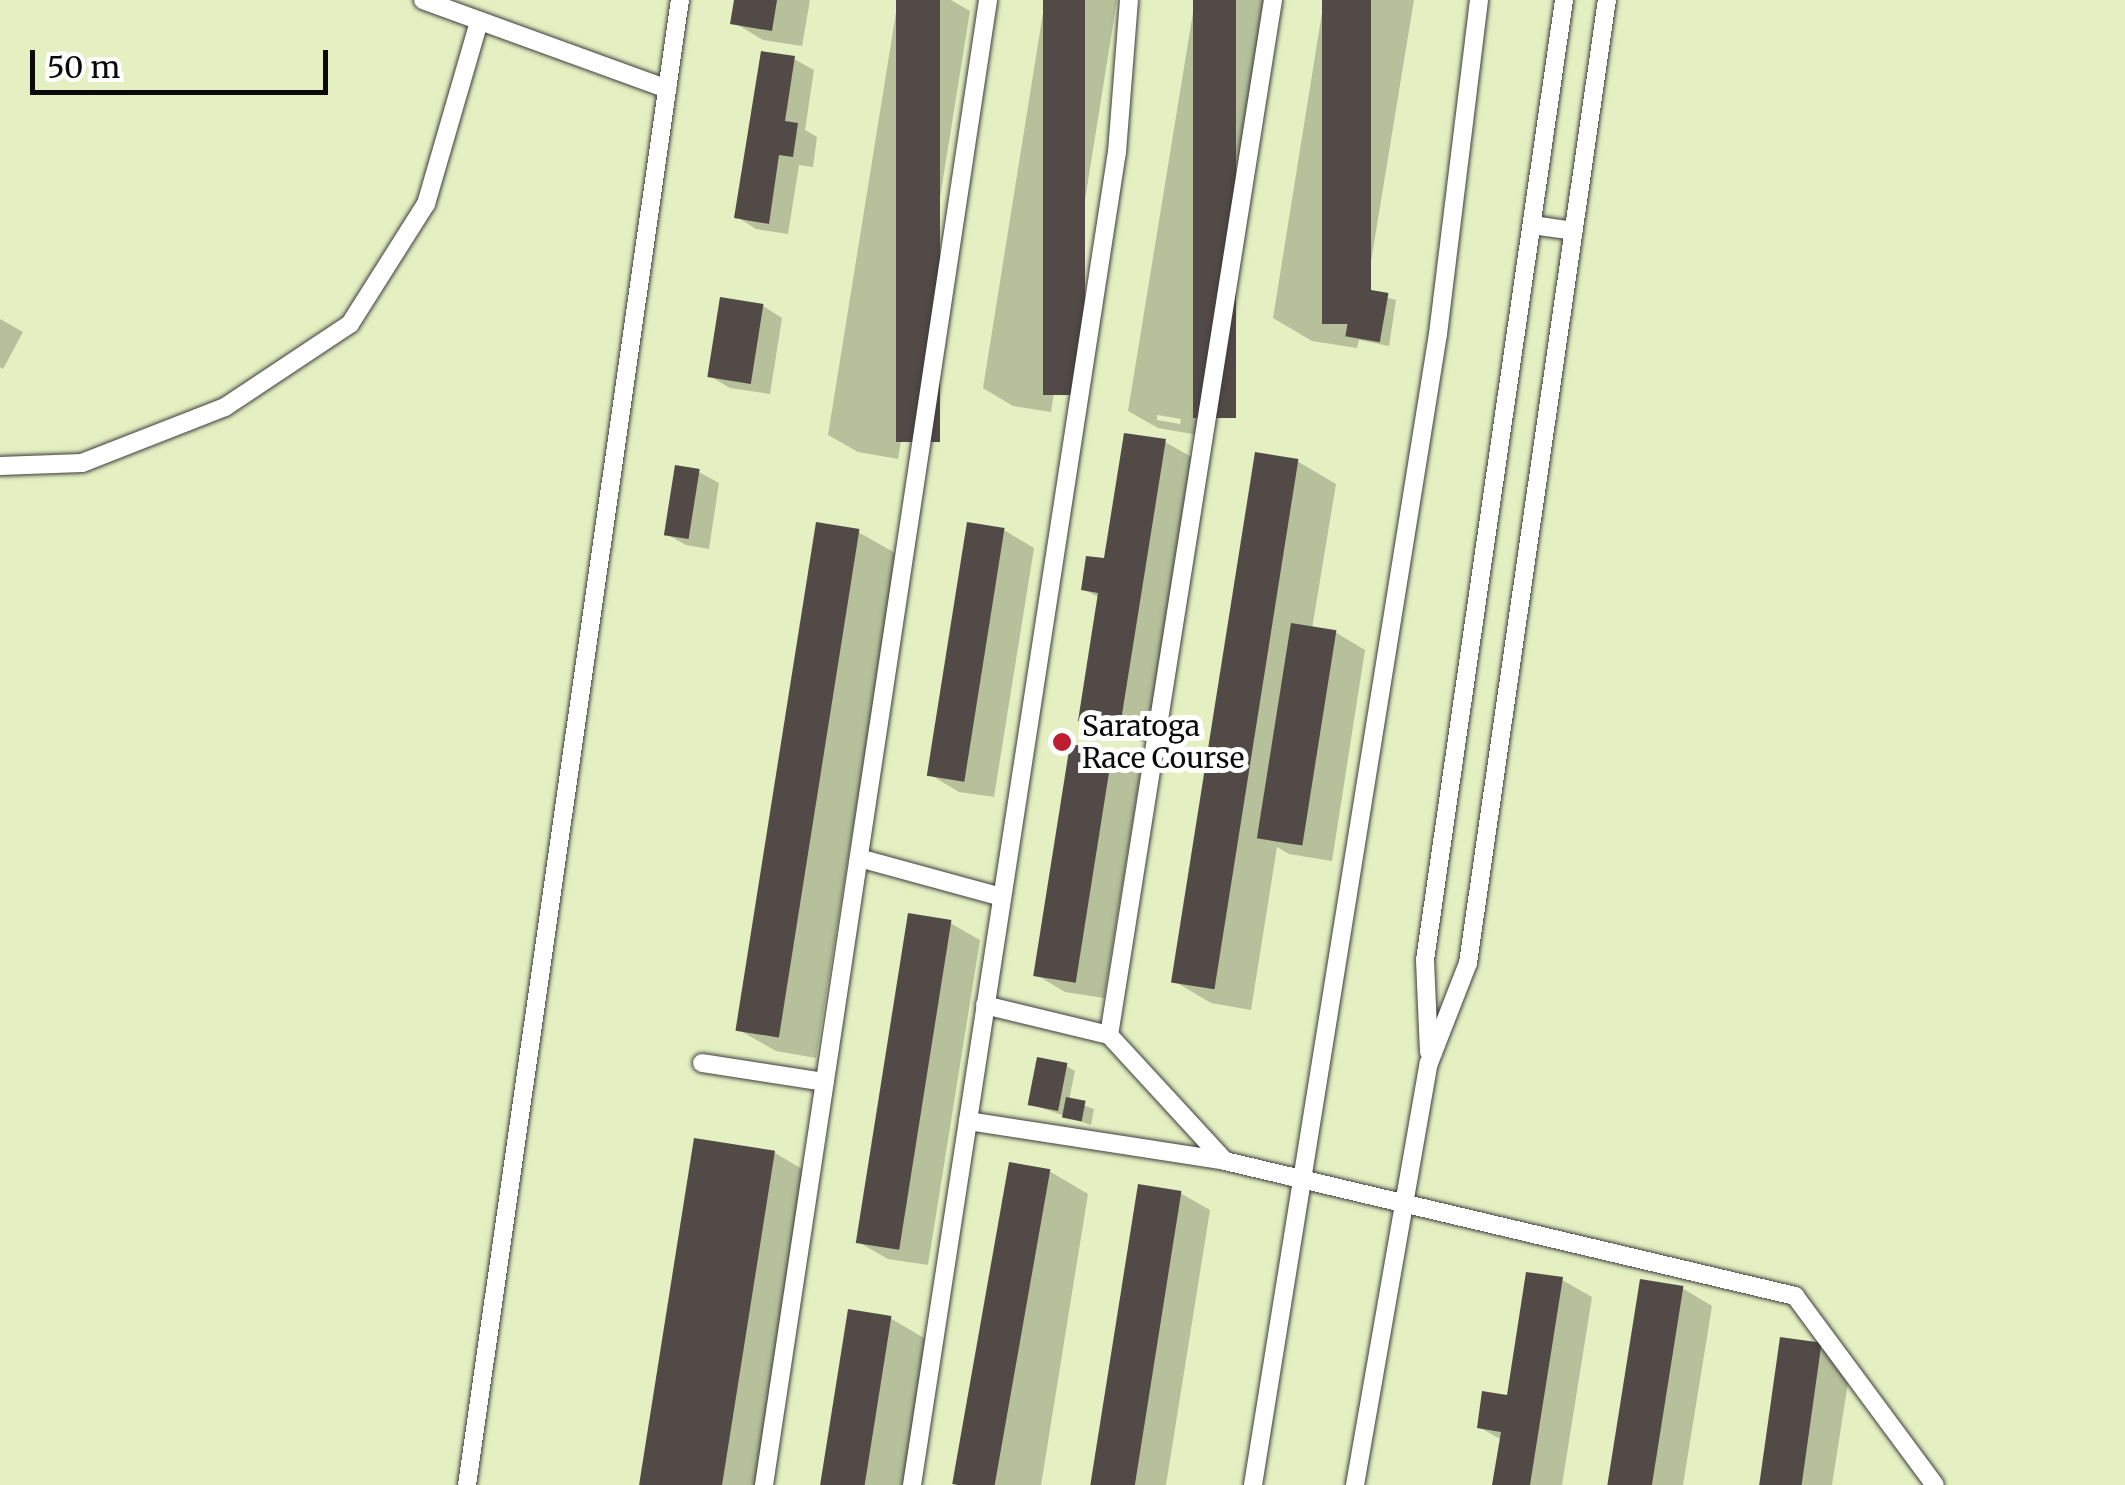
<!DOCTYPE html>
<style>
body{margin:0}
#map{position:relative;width:2125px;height:1485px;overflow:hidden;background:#fff8e6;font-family:Merriweather,serif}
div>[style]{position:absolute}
.pitch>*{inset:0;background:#e4f0c2;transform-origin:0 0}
.shadow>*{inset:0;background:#0003}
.building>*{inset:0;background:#524a46;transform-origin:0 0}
.roads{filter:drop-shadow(0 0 2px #3d3d3d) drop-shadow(0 0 2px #3d3d3d)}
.lane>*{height:18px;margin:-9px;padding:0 9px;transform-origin:9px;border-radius:9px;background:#fff}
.dots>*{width:28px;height:28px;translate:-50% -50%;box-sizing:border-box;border:5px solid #fff;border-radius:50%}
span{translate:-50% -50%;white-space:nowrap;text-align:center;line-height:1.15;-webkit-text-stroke:10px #fff;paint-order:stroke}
.poi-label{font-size:28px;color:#0a0a0a}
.left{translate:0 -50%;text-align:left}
.scale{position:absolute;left:30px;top:50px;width:298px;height:45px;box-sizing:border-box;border:5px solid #0a0a0a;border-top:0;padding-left:12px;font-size:30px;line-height:35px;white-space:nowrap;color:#0a0a0a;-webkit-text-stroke:8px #fff;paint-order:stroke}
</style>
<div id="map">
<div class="pitch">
<i style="left:0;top:0;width:2125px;height:1485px"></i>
</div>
<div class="shadow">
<i style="clip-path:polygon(736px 0,810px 0,802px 46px,763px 40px,733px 22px)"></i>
<i style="clip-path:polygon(898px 0,951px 0,970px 11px,898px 459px,858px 452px,828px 435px)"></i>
<i style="clip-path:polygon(1045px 0,1117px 0,1051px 412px,1013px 406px,983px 388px)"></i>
<i style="clip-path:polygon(evenodd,1195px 0,1268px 0,1198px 435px,1158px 428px,1128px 411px,1195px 0,1157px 415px,1181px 419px,1180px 424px,1157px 420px,1157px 415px)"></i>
<i style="clip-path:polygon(1324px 0,1414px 0,1366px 292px,1396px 300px,1389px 346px,1359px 340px,1357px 348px,1312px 341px,1273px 318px)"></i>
<i style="clip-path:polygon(794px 59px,814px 70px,805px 130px,817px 137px,813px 167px,799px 165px,788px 234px,756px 229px,737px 217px)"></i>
<i style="clip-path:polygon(763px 306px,782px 318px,770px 394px,730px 388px,710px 376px)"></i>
<i style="clip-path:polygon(0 319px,23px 332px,3px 369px,0 367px)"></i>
<i style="clip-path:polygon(1165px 442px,1195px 459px,1149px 743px,1111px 736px,1081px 719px,1100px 598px,1083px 589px,1106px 561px)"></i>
<i style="clip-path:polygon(1297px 461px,1336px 484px,1312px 629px,1335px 632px,1365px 650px,1332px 861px,1289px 854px,1277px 847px,1251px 1010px,1211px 1003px,1172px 980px)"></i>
<i style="clip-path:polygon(699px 472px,719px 483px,709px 549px,686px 545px,666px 534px)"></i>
<i style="clip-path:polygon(1004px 530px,1034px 548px,994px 797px,959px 792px,929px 774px)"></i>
<i style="clip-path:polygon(858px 532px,897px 554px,816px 1058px,776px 1051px,737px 1029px)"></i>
<i style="clip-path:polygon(1111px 753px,1141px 770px,1104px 998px,1065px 992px,1035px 974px)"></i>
<i style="clip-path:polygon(950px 923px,980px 940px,928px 1265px,888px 1259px,858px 1242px)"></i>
<i style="clip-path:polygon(1066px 1066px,1075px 1071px,1069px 1100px,1094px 1109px,1091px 1125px,1030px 1104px)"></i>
<i style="clip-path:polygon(775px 1153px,814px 1176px,764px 1485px,641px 1485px)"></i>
<i style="clip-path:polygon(1049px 1171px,1088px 1194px,1041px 1485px,959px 1485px)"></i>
<i style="clip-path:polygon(1180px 1193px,1210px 1210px,1166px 1485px,1092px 1485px)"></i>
<i style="clip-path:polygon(1562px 1280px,1592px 1297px,1562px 1485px,1495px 1485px,1502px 1440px,1479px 1427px,1509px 1398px)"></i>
<i style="clip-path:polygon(1682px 1288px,1712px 1306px,1683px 1485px,1609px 1485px)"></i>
<i style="clip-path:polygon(890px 1318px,929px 1341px,906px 1485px,823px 1485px)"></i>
<i style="clip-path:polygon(1821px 1346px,1851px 1363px,1832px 1485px,1759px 1485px)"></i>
</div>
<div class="building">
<i style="clip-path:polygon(734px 0,777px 0,772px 31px,730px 24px)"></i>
<i style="left:896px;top:0;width:44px;height:442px"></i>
<i style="left:1043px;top:0;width:42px;height:395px"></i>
<i style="left:1193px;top:0;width:43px;height:418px"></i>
<i style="left:1322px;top:0;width:49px;height:324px"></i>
<i style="clip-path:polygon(761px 51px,795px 56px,785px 121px,798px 123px,793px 157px,779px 155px,769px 224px,734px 218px)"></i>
<i style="left:1354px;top:287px;width:35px;height:50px;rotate:10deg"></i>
<i style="left:720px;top:297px;width:44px;height:81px;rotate:9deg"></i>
<i style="clip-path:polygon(1124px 433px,1166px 439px,1120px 727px,1078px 721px,1098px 593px,1081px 590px,1086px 556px,1104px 558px)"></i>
<i style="left:1255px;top:452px;width:44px;height:537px;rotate:9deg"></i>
<i style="left:675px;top:465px;width:25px;height:71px;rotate:9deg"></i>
<i style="left:816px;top:522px;width:44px;height:515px;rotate:9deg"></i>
<i style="left:967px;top:522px;width:38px;height:257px;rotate:9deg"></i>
<i style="left:1291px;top:623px;width:46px;height:218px;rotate:9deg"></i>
<i style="left:1070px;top:744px;width:43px;height:235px;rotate:9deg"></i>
<i style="left:908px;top:913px;width:44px;height:334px;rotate:9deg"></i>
<i style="left:1037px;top:1057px;width:31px;height:49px;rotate:11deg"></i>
<i style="left:1066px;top:1097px;width:20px;height:21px;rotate:11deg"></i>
<i style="left:694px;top:1138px;width:82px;height:351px;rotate:9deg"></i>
<i style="left:1009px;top:1162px;width:42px;height:327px;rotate:10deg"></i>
<i style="left:1138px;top:1184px;width:44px;height:305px;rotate:9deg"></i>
<i style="clip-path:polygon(1526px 1272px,1563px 1277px,1530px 1485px,1492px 1485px,1501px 1432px,1477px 1428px,1482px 1391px,1507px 1395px)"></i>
<i style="left:1640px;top:1279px;width:44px;height:209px;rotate:9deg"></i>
<i style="left:848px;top:1309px;width:44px;height:178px;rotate:9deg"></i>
<i style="left:1780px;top:1337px;width:42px;height:150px;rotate:8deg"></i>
</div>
<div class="roads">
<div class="lane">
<i style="left:423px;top:0;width:260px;rotate:20deg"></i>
<i style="left:1273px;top:0;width:1048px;rotate:99deg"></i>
<i style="left:1109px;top:1035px;width:171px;rotate:47.4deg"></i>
<i style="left:1225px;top:1161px;width:586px;rotate:13.32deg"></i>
<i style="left:1795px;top:1296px;width:235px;rotate:53.5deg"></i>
<i style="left:1532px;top:225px;width:42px;rotate:8.1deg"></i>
<i style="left:0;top:466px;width:82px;rotate:-2.1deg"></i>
<i style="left:82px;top:463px;width:154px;rotate:-21.4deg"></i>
<i style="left:225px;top:407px;width:150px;rotate:-33.6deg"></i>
<i style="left:350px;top:324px;width:142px;rotate:-57.7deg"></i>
<i style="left:426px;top:204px;width:190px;rotate:-73.8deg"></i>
<i style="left:859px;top:858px;width:148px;rotate:15.3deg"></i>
<i style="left:985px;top:1005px;width:128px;rotate:13.6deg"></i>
<i style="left:1429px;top:1052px;width:92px;rotate:-92.5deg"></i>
<i style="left:1425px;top:960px;width:970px;rotate:-81.76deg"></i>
<i style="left:702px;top:1063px;width:124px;rotate:8.8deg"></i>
<i style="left:968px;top:1121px;width:260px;rotate:8.8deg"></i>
<i style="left:467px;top:1485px;width:1500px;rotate:-81.84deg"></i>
<i style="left:764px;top:1485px;width:1502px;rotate:-81.42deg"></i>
<i style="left:912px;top:1485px;width:1349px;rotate:-81.26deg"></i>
<i style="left:1117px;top:152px;width:152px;rotate:-85.5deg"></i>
<i style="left:1253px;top:1485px;width:1166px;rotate:-80.87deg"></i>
<i style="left:1438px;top:334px;width:337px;rotate:-83deg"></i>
<i style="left:1355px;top:1485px;width:428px;rotate:-80.1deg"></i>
<i style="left:1429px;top:1063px;width:107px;rotate:-68.7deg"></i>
<i style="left:1468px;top:963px;width:973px;rotate:-81.79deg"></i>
</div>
</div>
<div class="dots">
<i style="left:1062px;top:742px;background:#bd1f31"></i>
</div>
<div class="poi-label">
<span class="left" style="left:1082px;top:742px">Saratoga<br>Race Course</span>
</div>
<div class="scale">50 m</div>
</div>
